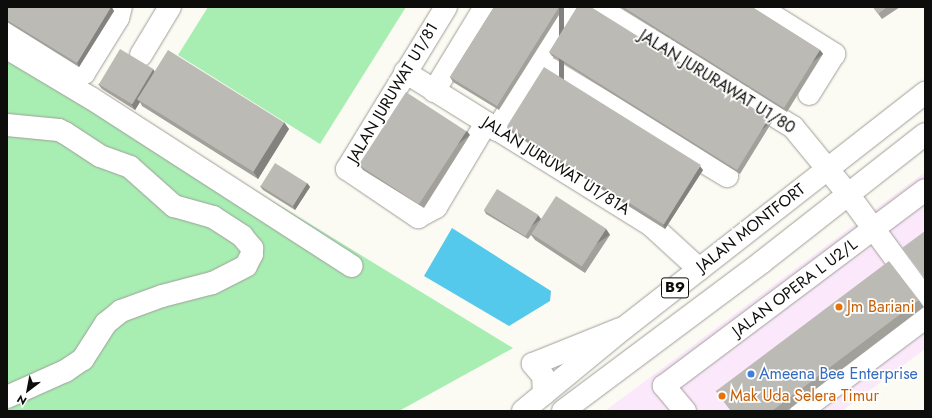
<!DOCTYPE html>
<style>
body{margin:0}
#map{position:relative;width:932px;height:418px;overflow:hidden;background:#fbfaf3;font-family:Jost,sans-serif}
div>[style]{position:absolute}
.commercial>*{inset:0;background:#fbe9fb}
.green>*{inset:0;background:#a8eeb3}
.water>*{inset:0;background:#54c9eb}
.roads{filter:drop-shadow(0 0 1px #9f9e98) drop-shadow(0 0 1px #9f9e98)}
.minor>*{height:22px;margin:-11px;padding:0 11px;transform-origin:11px;border-radius:11px;background:#fff}
.major>*{height:22px;margin:-11px;padding:0 11px;transform-origin:11px;border-radius:11px;background:#fff}
.wall>*{inset:0;background:#a2a09b}
.shaded-wall>*{inset:0;background:#84827e;transform-origin:0 0}
.building>*{inset:0;background:#bcbab4;transform-origin:0 0}
.dots>*{width:11px;height:11px;translate:-50% -50%;box-sizing:border-box;border:2px solid #fff;border-radius:50%}
span{translate:-50% -50%;white-space:nowrap;text-align:center;line-height:1.15;-webkit-text-stroke:3.5px #fff;paint-order:stroke}
.shield-label span{padding:1px 3px;background:#fff;border:1px solid;border-radius:3px;-webkit-text-stroke-width:0}
.shield-label{font-size:15px;color:#0d0d0b;font-weight:700}
.street-label{font-size:16px;color:#0d0d0b}
.food-label{font-size:16px;color:#c56008}
.left{translate:0 -50%;text-align:left}
.shop-label{font-size:16px;color:#366cbe}
.frame{position:absolute;inset:0;border:8px solid #0d0d0b;pointer-events:none}
.north{position:absolute;left:8px;top:370px;width:40px;height:40px;-webkit-text-stroke:3px #fff;paint-order:stroke;rotate:212deg;font-size:11px;font-weight:700;line-height:16px;text-align:center;color:#0d0d0b}
.north::after{content:'';display:block;margin:auto;width:14px;height:18px;background:#0d0d0b;clip-path:polygon(50% 0,100% 100%,50% 72%,0 100%)}
</style>
<div id="map">
<div class="commercial">
<i style="clip-path:polygon(925px 172px,925px 349px,842px 411px,605px 411px)"></i>
</div>
<div class="green">
<i style="clip-path:polygon(208px 7px,406px 7px,320px 144px,178px 55px)"></i>
<i style="clip-path:polygon(7px 39px,513px 348px,399px 411px,7px 411px)"></i>
</div>
<div class="water">
<i style="clip-path:polygon(452px 228px,551px 291px,550px 301px,509px 326px,424px 276px)"></i>
</div>
<div class="roads">
<div class="minor">
<i style="left:446px;top:7px;width:190px;rotate:121.4deg"></i>
<i style="left:347px;top:169px;width:86px;rotate:34.1deg"></i>
<i style="left:418px;top:217px;width:21px;rotate:-29deg"></i>
<i style="left:436px;top:207px;width:98px;rotate:-59.2deg"></i>
<i style="left:597px;top:7px;width:230px;rotate:31.5deg"></i>
<i style="left:793px;top:127px;width:87px;rotate:50.6deg"></i>
<i style="left:848px;top:194px;width:130px;rotate:53.7deg"></i>
<i style="left:759px;top:7px;width:89px;rotate:32.1deg"></i>
<i style="left:834px;top:54px;width:47px;rotate:122deg"></i>
<i style="left:7px;top:27px;width:90px;rotate:30.9deg"></i>
<i style="left:84px;top:73px;width:65px;rotate:-58.3deg"></i>
<i style="left:118px;top:18px;width:11px;rotate:-75deg"></i>
<i style="left:7px;top:48px;width:98px;rotate:30.8deg"></i>
<i style="left:91px;top:98px;width:310px;rotate:32.8deg"></i>
<i style="left:141px;top:55px;width:56px;rotate:-58.9deg"></i>
<i style="left:538px;top:62px;width:221px;rotate:31.1deg"></i>
<i style="left:405px;top:72px;width:291px;rotate:31.9deg"></i>
<i style="left:652px;top:226px;width:64px;rotate:42.5deg"></i>
<i style="left:434px;top:91px;width:98px;rotate:-58.7deg"></i>
<i style="left:7px;top:125px;width:52px;rotate:5.5deg"></i>
<i style="left:59px;top:130px;width:7px;rotate:27deg"></i>
<i style="left:65px;top:133px;width:42px;rotate:33.3deg"></i>
<i style="left:100px;top:156px;width:32px;rotate:20deg"></i>
<i style="left:130px;top:167px;width:59px;rotate:41.6deg"></i>
<i style="left:174px;top:206px;width:41px;rotate:15.8deg"></i>
<i style="left:213px;top:217px;width:35px;rotate:33deg"></i>
<i style="left:242px;top:236px;width:16px;rotate:50deg"></i>
<i style="left:252px;top:248px;width:6px;rotate:90deg"></i>
<i style="left:252px;top:254px;width:13px;rotate:117deg"></i>
<i style="left:246px;top:266px;width:38px;rotate:153deg"></i>
<i style="left:212px;top:283px;width:52px;rotate:165.4deg"></i>
<i style="left:162px;top:296px;width:44px;rotate:159.9deg"></i>
<i style="left:121px;top:311px;width:19px;rotate:141deg"></i>
<i style="left:106px;top:323px;width:43px;rotate:122.6deg"></i>
<i style="left:83px;top:359px;width:22px;rotate:146deg"></i>
<i style="left:65px;top:371px;width:64px;rotate:155.9deg"></i>
<i style="left:497px;top:130px;width:144px;rotate:-59deg"></i>
<i style="left:544px;top:394px;width:18px;rotate:-93deg"></i>
<i style="left:543px;top:376px;width:16px;rotate:-130deg"></i>
<i style="left:533px;top:364px;width:94px;rotate:-21.9deg"></i>
<i style="left:685px;top:411px;width:33px;rotate:-130deg"></i>
<i style="left:664px;top:386px;width:326px;rotate:-36.9deg"></i>
<i style="left:801px;top:411px;width:155px;rotate:-36.9deg"></i>
</div>
<div class="major">
<i style="left:523px;top:411px;width:131px;rotate:-39.4deg"></i>
<i style="left:624px;top:328px;width:382px;rotate:-38deg"></i>
<i style="left:563px;top:411px;width:249px;rotate:-36.8deg"></i>
<i style="left:762px;top:262px;width:207px;rotate:-38.1deg"></i>
</div>
</div>
<div class="wall">
<i style="clip-path:polygon(7px 7px,112px 7px,114px 11px,79px 67px,7px 22px)"></i>
<i style="clip-path:polygon(494px 7px,564px 7px,499px 110px,453px 82px,450px 77px)"></i>
<i style="clip-path:polygon(620px 7px,752px 7px,820px 50px,823px 54px,787px 112px)"></i>
<i style="clip-path:polygon(873px 7px,900px 7px,882px 19px)"></i>
<i style="clip-path:polygon(549px 52px,772px 122px,740px 174px,552px 56px)"></i>
<i style="clip-path:polygon(153px 69px,154px 72px,289px 129px,258px 179px,142px 106px,140px 102px,135px 110px,102px 89px,98px 84px)"></i>
<i style="clip-path:polygon(507px 127px,703px 170px,665px 229px,509px 131px)"></i>
<i style="clip-path:polygon(470px 135px,424px 208px,363px 170px,360px 166px)"></i>
<i style="clip-path:polygon(307px 183px,310px 187px,295px 210px,263px 190px,260px 186px)"></i>
<i style="clip-path:polygon(484px 210px,606px 229px,610px 235px,585px 273px,535px 240px,531px 235px,528px 239px,486px 214px)"></i>
<i style="clip-path:polygon(919px 300px,924px 307px,787px 411px,731px 411px,716px 391px)"></i>
</div>
<div class="shaded-wall">
<i style="clip-path:polygon(111px 7px,114px 11px,79px 67px,77px 63px)"></i>
<i style="left:559px;top:7px;width:5px;height:117px"></i>
<i style="left:820px;top:50px;width:5px;height:68px;rotate:53deg"></i>
<i style="clip-path:polygon(153px 69px,157px 75px,137px 99px,140px 102px,135px 110px,131px 104px)"></i>
<i style="left:769px;top:118px;width:5px;height:61px;rotate:53deg"></i>
<i style="clip-path:polygon(284px 122px,289px 129px,258px 179px,253px 171px)"></i>
<i style="left:467px;top:131px;width:5px;height:86px;rotate:53deg"></i>
<i style="clip-path:polygon(700px 166px,703px 170px,665px 229px,663px 225px)"></i>
<i style="clip-path:polygon(307px 183px,310px 187px,295px 210px,293px 206px)"></i>
<i style="left:538px;top:215px;width:5px;height:24px;rotate:53deg"></i>
<i style="left:606px;top:229px;width:7px;height:45px;rotate:56deg"></i>
</div>
<div class="building">
<i style="clip-path:polygon(7px 7px,111px 7px,77px 63px,7px 20px)"></i>
<i style="clip-path:polygon(494px 7px,559px 7px,497px 106px,450px 77px)"></i>
<i style="clip-path:polygon(577px 7px,591px 7px,769px 118px,737px 170px,549px 52px)"></i>
<i style="clip-path:polygon(623px 7px,752px 7px,820px 50px,784px 108px)"></i>
<i style="clip-path:polygon(873px 7px,887px 7px,878px 14px)"></i>
<i style="left:120px;top:49px;width:39px;height:41px;rotate:31deg"></i>
<i style="left:168px;top:50px;width:137px;height:58px;rotate:32deg"></i>
<i style="left:544px;top:67px;width:185px;height:70px;rotate:32deg"></i>
<i style="left:406px;top:92px;width:72px;height:87px;rotate:33deg"></i>
<i style="left:275px;top:163px;width:38px;height:27px;rotate:32deg"></i>
<i style="left:497px;top:189px;width:49px;height:25px;rotate:32deg"></i>
<i style="left:556px;top:196px;width:60px;height:45px;rotate:33deg"></i>
<i style="clip-path:polygon(925px 231px,925px 278px,902px 248px)"></i>
<i style="clip-path:polygon(889px 261px,919px 300px,772px 411px,731px 411px,716px 391px)"></i>
</div>
<div class="dots">
<i style="left:839px;top:307px;background:#e8710a"></i>
<i style="left:751px;top:374px;background:#3f7fe0"></i>
<i style="left:722px;top:396px;background:#e8710a"></i>
</div>
<div class="shield-label">
<span style="left:675px;top:288px">B9</span>
</div>
<div class="street-label">
<span style="left:717px;top:82px;rotate:32deg">JALAN JURURAWAT U1/80</span>
<span style="left:393px;top:93px;rotate:-59deg">JALAN JURUWAT U1/81</span>
<span style="left:556px;top:166px;rotate:32deg">JALAN JURUWAT U1/81A</span>
<span style="left:751px;top:228px;rotate:-38deg">JALAN MONTFORT</span>
<span style="left:795px;top:288px;rotate:-37deg">JALAN OPERA L U2/L</span>
</div>
<div class="food-label">
<span class="left" style="left:847px;top:307px">Jm Bariani</span>
<span class="left" style="left:730px;top:396px">Mak Uda Selera Timur</span>
</div>
<div class="shop-label">
<span class="left" style="left:759px;top:374px">Ameena Bee Enterprise</span>
</div>
<div class="frame"></div>
<div class="north">N</div>
</div>
